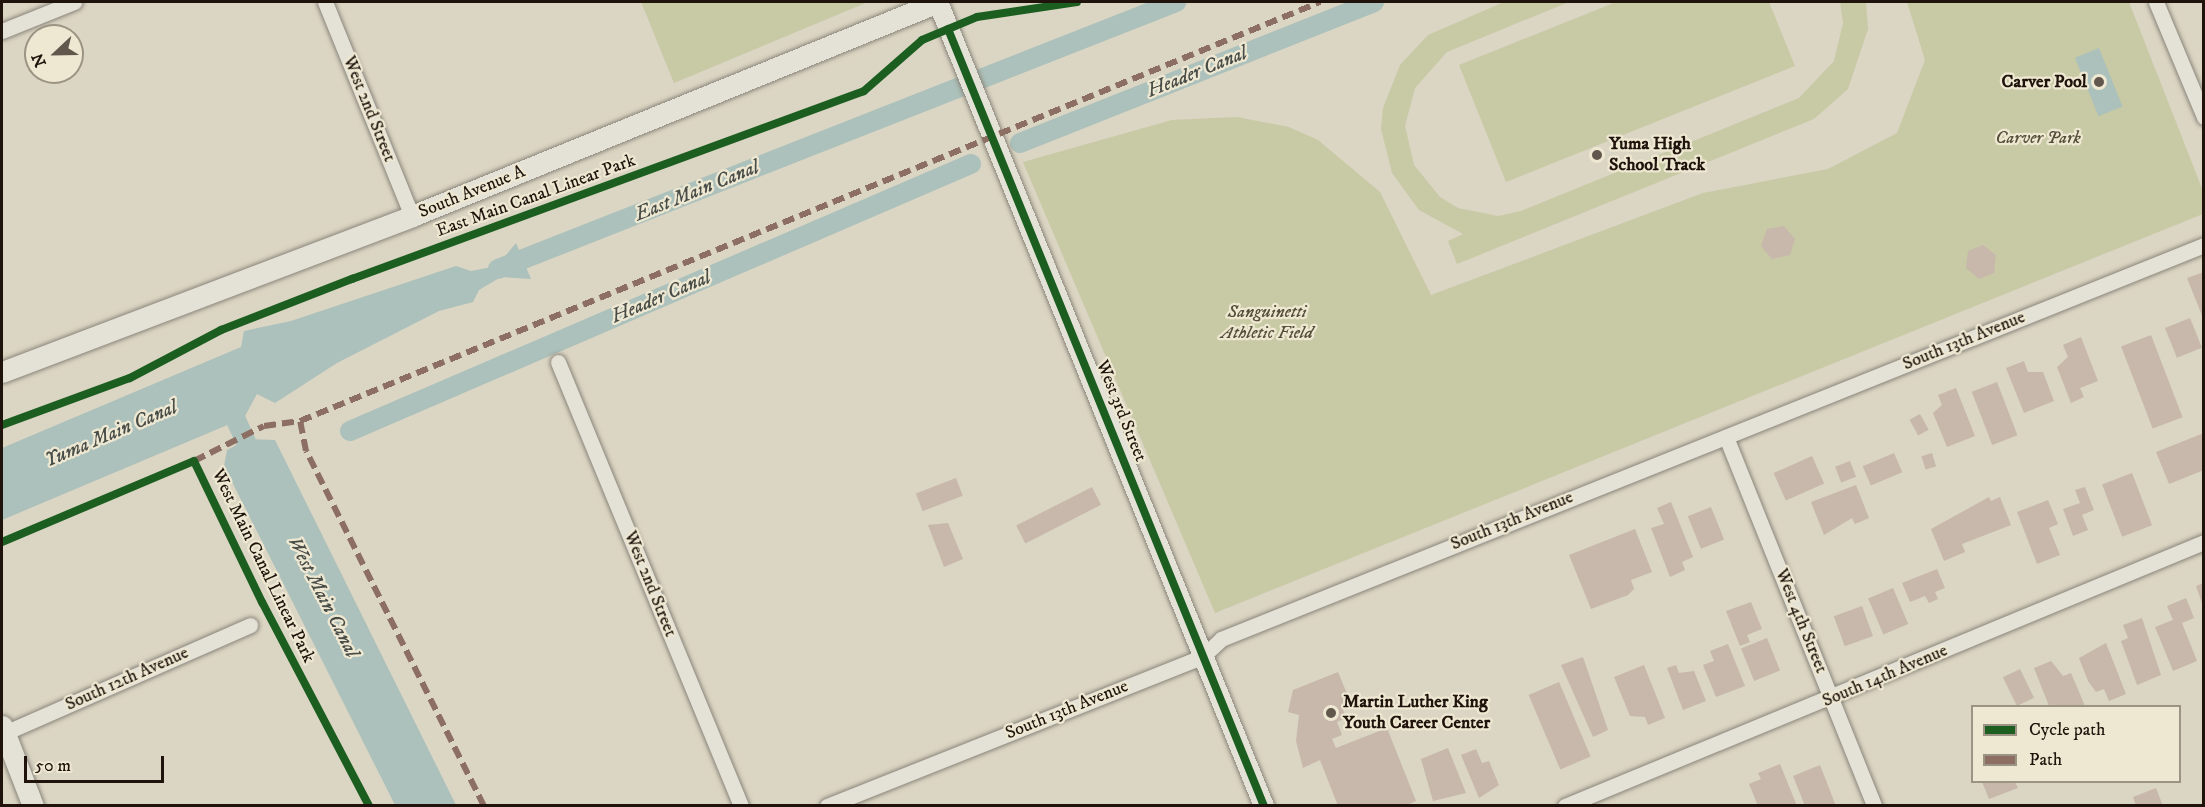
<!DOCTYPE html>
<style>
body{margin:0}
#map{position:relative;width:2205px;height:807px;overflow:hidden;background:#dbd5c3;font-family:"IM FELL DW Pica",serif}
div>[style]{position:absolute}
.green>*{inset:0;background:#c8c9a5}
.water>*{inset:0;background:#acc1bb;transform-origin:0 0}
.canal>*{height:20px;margin:-10px;padding:0 10px;transform-origin:10px;border-radius:10px;background:#acc1bb}
.building>*{inset:0;background:#c7b8ab;transform-origin:0 0}
.roads{filter:drop-shadow(0 0 2px #8a857a) drop-shadow(0 0 2px #8a857a)}
.minor>*{height:15px;margin:-7.5px;padding:0 7.5px;transform-origin:7.5px;border-radius:7.5px;background:#e4e1d7}
.tertiary>*{height:20px;margin:-10px;padding:0 10px;transform-origin:10px;border-radius:10px;background:#e4e1d7}
.secondary>*{height:21px;margin:-10.5px;padding:0 10.5px;transform-origin:10.5px;border-radius:10.5px;background:#e4e1d7}
.quiet>*{height:6px;margin-top:-3px;transform-origin:0;background:repeating-linear-gradient(90deg,#8d6e63 0 12px,transparent 0 18px)}
.cycleway>*{height:8px;margin:-4px;padding:0 4px;transform-origin:4px;border-radius:4px;background:#1b5e20}
.dots>*{width:16px;height:16px;translate:-50% -50%;box-sizing:border-box;border:3px solid #eee8d2;border-radius:50%}
span{translate:-50% -50%;white-space:nowrap;text-align:center;line-height:1.15;-webkit-text-stroke:4.5px #eee8d2;paint-order:stroke}
.poi-label{font-size:18px;color:#1f130c;font-weight:700}
.right{translate:-100% -50%;text-align:right}
.left{translate:0 -50%;text-align:left}
.street-label{font-size:18px;color:#1f130c}
.park-label{font-size:18px;color:#554f39;font-style:italic}
.water-label{font-size:20px;color:#494d48;font-style:italic}
.frame{position:absolute;inset:0;border:3px solid #1f130c;pointer-events:none}
.legend{position:absolute;left:1971px;top:705px;width:210px;height:78px;box-sizing:border-box;background:#eee8d2;border:2px solid #9b9383;margin:0;padding:8px 10px;list-style:none;font-size:18px;color:#1f130c}
.legend li{display:flex;align-items:center;gap:12px;height:30px}
.legend b{width:30px;border:2px solid #9b9383}
.north{position:absolute;left:24px;top:24px;width:60px;height:60px;box-sizing:border-box;background:#eee8d2;border:2px solid #9b9383;border-radius:50%;rotate:248deg;font-size:16px;font-weight:700;line-height:24px;text-align:center;color:#1f130c}
.north::after{content:'';display:block;margin:auto;width:21px;height:27px;background:#61574c;clip-path:polygon(50% 0,100% 100%,50% 72%,0 100%)}
.scale{position:absolute;left:24px;top:756px;width:140px;height:27px;box-sizing:border-box;border:3px solid #1f130c;border-top:0;padding-left:8px;font-size:18px;line-height:21px;white-space:nowrap;color:#1f130c;-webkit-text-stroke:4px #eee8d2;paint-order:stroke}
</style>
<div id="map">
<div class="green">
<i style="clip-path:polygon(641px 2px,868px 2px,674px 83px)"></i>
<i style="clip-path:polygon(1504px 2px,1569px 2px,1447px 52px,1415px 88px,1405px 126px,1414px 165px,1440px 197px,1458px 208px,1498px 216px,1521px 211px,1799px 98px,1834px 61px,1843px 23px,1840px 2px,1866px 2px,1868px 29px,1848px 89px,1814px 119px,1457px 264px,1448px 241px,1463px 234px,1419px 210px,1392px 173px,1381px 129px,1383px 108px,1400px 65px,1428px 35px)"></i>
<i style="clip-path:polygon(1616px 2px,1769px 2px,1795px 66px,1506px 182px,1459px 65px)"></i>
<i style="clip-path:polygon(1907px 2px,2129px 2px,2203px 191px,2203px 214px,1215px 613px,1023px 162px,1172px 120px,1237px 117px,1289px 127px,1318px 140px,1380px 192px,1431px 295px,1703px 193px,1828px 169px,1897px 133px,1925px 60px)"></i>
</div>
<div class="water">
<i style="left:2099px;top:48px;width:63px;height:26px;rotate:68deg"></i>
<i style="clip-path:polygon(516px 243px,531px 279px,501px 277px,479px 290px,473px 302px,439px 311px,337px 363px,275px 403px,257px 394px,244px 418px,2px 520px,2px 448px,241px 347px,244px 331px,291px 321px,456px 266px,471px 271px,497px 266px)"></i>
<i style="clip-path:polygon(248px 439px,275px 440px,456px 805px,395px 805px,224px 466px,227px 450px)"></i>
</div>
<div class="canal">
<i style="left:1020px;top:143px;width:381px;rotate:-21.7deg"></i>
<i style="left:498px;top:269px;width:729px;rotate:-21.49deg"></i>
<i style="left:226px;top:398px;width:72px;rotate:65.6deg"></i>
<i style="left:350px;top:431px;width:676px;rotate:-23.27deg"></i>
</div>
<div class="building">
<i style="clip-path:polygon(1784px 226px,1795px 239px,1790px 255px,1772px 259px,1761px 246px,1767px 229px)"></i>
<i style="clip-path:polygon(1983px 245px,1996px 255px,1994px 273px,1979px 279px,1966px 268px,1968px 251px)"></i>
<i style="clip-path:polygon(2204px 272px,2204px 318px,2203px 318px,2187px 278px)"></i>
<i style="left:2190px;top:318px;width:32px;height:27px;rotate:68deg"></i>
<i style="left:2151px;top:335px;width:88px;height:32px;rotate:69deg"></i>
<i style="clip-path:polygon(2081px 337px,2098px 381px,2080px 388px,2084px 397px,2071px 403px,2057px 367px,2068px 357px,2063px 345px)"></i>
<i style="clip-path:polygon(2024px 361px,2028px 372px,2043px 372px,2054px 401px,2024px 413px,2006px 368px)"></i>
<i style="left:1997px;top:382px;width:57px;height:27px;rotate:69deg"></i>
<i style="clip-path:polygon(1956px 388px,1975px 436px,1947px 447px,1933px 413px,1942px 405px,1938px 395px)"></i>
<i style="left:1920px;top:414px;width:18px;height:12px;rotate:61deg"></i>
<i style="clip-path:polygon(2204px 433px,2204px 470px,2169px 484px,2156px 452px)"></i>
<i style="left:1894px;top:453px;width:21px;height:34px;rotate:67deg"></i>
<i style="left:1932px;top:453px;width:14px;height:11px;rotate:73deg"></i>
<i style="left:1812px;top:456px;width:30px;height:42px;rotate:66deg"></i>
<i style="left:1850px;top:461px;width:17px;height:16px;rotate:69deg"></i>
<i style="left:2132px;top:473px;width:56px;height:32px;rotate:69deg"></i>
<i style="left:956px;top:478px;width:19px;height:43px;rotate:69deg"></i>
<i style="clip-path:polygon(1856px 485px,1869px 518px,1855px 524px,1852px 518px,1824px 535px,1811px 502px)"></i>
<i style="left:1092px;top:487px;width:20px;height:85px;rotate:63deg"></i>
<i style="clip-path:polygon(2085px 487px,2094px 510px,2082px 515px,2088px 530px,2073px 536px,2063px 509px,2080px 503px,2075px 490px)"></i>
<i style="clip-path:polygon(1989px 497px,1991px 501px,2000px 497px,2011px 525px,1962px 544px,1965px 552px,1944px 561px,1931px 529px)"></i>
<i style="clip-path:polygon(2048px 500px,2058px 524px,2049px 528px,2060px 555px,2037px 564px,2017px 512px)"></i>
<i style="clip-path:polygon(1671px 502px,1693px 557px,1682px 562px,1685px 570px,1670px 577px,1651px 528px,1664px 524px,1657px 508px)"></i>
<i style="left:1711px;top:507px;width:35px;height:25px;rotate:68deg"></i>
<i style="clip-path:polygon(948px 523px,963px 559px,944px 567px,928px 525px)"></i>
<i style="clip-path:polygon(1635px 529px,1652px 572px,1631px 580px,1634px 589px,1628px 595px,1591px 609px,1569px 555px)"></i>
<i style="clip-path:polygon(1937px 569px,1945px 588px,1935px 592px,1938px 599px,1929px 603px,1925px 596px,1910px 602px,1902px 583px)"></i>
<i style="clip-path:polygon(2204px 583px,2204px 606px,2203px 606px,2196px 586px)"></i>
<i style="left:1893px;top:588px;width:39px;height:27px;rotate:67deg"></i>
<i style="clip-path:polygon(2186px 598px,2194px 618px,2182px 623px,2197px 661px,2173px 671px,2155px 627px,2173px 620px,2167px 606px)"></i>
<i style="clip-path:polygon(1751px 602px,1762px 629px,1747px 635px,1750px 642px,1740px 646px,1726px 611px)"></i>
<i style="left:1862px;top:606px;width:32px;height:30px;rotate:70deg"></i>
<i style="clip-path:polygon(2142px 618px,2161px 675px,2137px 685px,2121px 641px,2128px 638px,2123px 625px)"></i>
<i style="left:1767px;top:638px;width:35px;height:28px;rotate:68deg"></i>
<i style="clip-path:polygon(2106px 643px,2126px 694px,2109px 701px,2104px 689px,2096px 692px,2088px 681px,2079px 658px)"></i>
<i style="clip-path:polygon(1728px 644px,1745px 686px,1716px 697px,1703px 665px,1714px 661px,1710px 651px)"></i>
<i style="clip-path:polygon(1583px 657px,1608px 730px,1593px 737px,1561px 665px)"></i>
<i style="clip-path:polygon(2051px 661px,2063px 676px,2071px 673px,2085px 706px,2049px 706px,2034px 668px)"></i>
<i style="clip-path:polygon(1644px 665px,1665px 718px,1648px 725px,1645px 717px,1630px 716px,1614px 677px)"></i>
<i style="clip-path:polygon(1676px 665px,1679px 673px,1694px 671px,1706px 701px,1683px 710px,1667px 668px)"></i>
<i style="left:2020px;top:669px;width:32px;height:19px;rotate:64deg"></i>
<i style="clip-path:polygon(1338px 672px,1350px 701px,1341px 704px,1346px 718px,1337px 722px,1342px 735px,1332px 739px,1336px 748px,1387px 728px,1416px 801px,1405px 806px,1338px 806px,1320px 760px,1303px 768px,1296px 741px,1299px 715px,1288px 712px,1293px 690px)"></i>
<i style="left:1559px;top:682px;width:81px;height:33px;rotate:67deg"></i>
<i style="clip-path:polygon(1448px 748px,1466px 793px,1433px 801px,1421px 759px)"></i>
<i style="clip-path:polygon(1476px 749px,1482px 763px,1489px 761px,1499px 785px,1479px 798px,1461px 755px)"></i>
<i style="clip-path:polygon(1780px 764px,1797px 806px,1758px 806px,1749px 784px,1761px 779px,1758px 773px)"></i>
<i style="clip-path:polygon(1820px 765px,1836px 806px,1805px 806px,1793px 776px)"></i>
<i style="clip-path:polygon(1982px 782px,2015px 782px,2018px 788px,1989px 799px)"></i>
<i style="clip-path:polygon(2156px 788px,2163px 806px,2136px 806px,2133px 797px)"></i>
</div>
<div class="roads">
<div class="minor">
<i style="left:325px;top:2px;width:231px;rotate:67.9deg"></i>
<i style="left:2156px;top:2px;width:125px;rotate:67.3deg"></i>
<i style="left:2px;top:31px;width:78px;rotate:-21.9deg"></i>
<i style="left:558px;top:362px;width:480px;rotate:67.6deg"></i>
<i style="left:1726px;top:437px;width:398px;rotate:68.1deg"></i>
<i style="left:2px;top:734px;width:271px;rotate:-23.7deg"></i>
<i style="left:827px;top:806px;width:405px;rotate:-21.7deg"></i>
<i style="left:1203px;top:656px;width:25px;rotate:-43deg"></i>
<i style="left:1221px;top:639px;width:1059px;rotate:-21.84deg"></i>
<i style="left:1565px;top:806px;width:691px;rotate:-22.45deg"></i>
</div>
<div class="tertiary">
<i style="left:938px;top:2px;width:868px;rotate:67.93deg"></i>
</div>
<div class="secondary">
<i style="left:2px;top:372px;width:439px;rotate:-20.8deg"></i>
<i style="left:412px;top:216px;width:568px;rotate:-22.14deg"></i>
<i style="left:2px;top:726px;width:86px;rotate:68.8deg"></i>
</div>
</div>
<div class="quiet">
<i style="left:194px;top:461px;width:78px;rotate:-26.6deg"></i>
<i style="left:264px;top:426px;width:36px;rotate:-8deg"></i>
<i style="left:484px;top:806px;width:397px;rotate:-116.6deg"></i>
<i style="left:306px;top:451px;width:31px;rotate:-101deg"></i>
<i style="left:300px;top:421px;width:1103px;rotate:-22.33deg"></i>
</div>
<div class="cycleway">
<i style="left:948px;top:29px;width:839px;rotate:67.87deg"></i>
<i style="left:2px;top:425px;width:136px;rotate:-20.2deg"></i>
<i style="left:130px;top:378px;width:103px;rotate:-27.8deg"></i>
<i style="left:221px;top:330px;width:141px;rotate:-21.3deg"></i>
<i style="left:352px;top:279px;width:545px;rotate:-20.16deg"></i>
<i style="left:864px;top:91px;width:77px;rotate:-41.3deg"></i>
<i style="left:922px;top:40px;width:60px;rotate:-22.7deg"></i>
<i style="left:977px;top:17px;width:101px;rotate:-8.5deg"></i>
<i style="left:2px;top:542px;width:208px;rotate:-22.9deg"></i>
<i style="left:194px;top:461px;width:157px;rotate:64.3deg"></i>
<i style="left:262px;top:602px;width:230px;rotate:62.3deg"></i>
</div>
<div class="dots">
<i style="left:2099px;top:82px;background:#61574c"></i>
<i style="left:1597px;top:155px;background:#61574c"></i>
<i style="left:1331px;top:713px;background:#61574c"></i>
</div>
<div class="poi-label">
<span class="right" style="left:2087px;top:82px">Carver Pool</span>
<span class="left" style="left:1609px;top:155px">Yuma High<br>School Track</span>
<span class="left" style="left:1343px;top:713px">Martin Luther King<br>Youth Career Center</span>
</div>
<div class="street-label">
<span style="left:369px;top:109px;rotate:68deg">West 2nd Street</span>
<span style="left:472px;top:192px;rotate:-22deg">South Avenue A</span>
<span style="left:536px;top:196px;rotate:-20deg">East Main Canal Linear Park</span>
<span style="left:1964px;top:341px;rotate:-22deg">South 13th Avenue</span>
<span style="left:1121px;top:411px;rotate:68deg">West 3rd Street</span>
<span style="left:1512px;top:521px;rotate:-22deg">South 13th Avenue</span>
<span style="left:263px;top:566px;rotate:64deg">West Main Canal Linear Park</span>
<span style="left:650px;top:584px;rotate:68deg">West 2nd Street</span>
<span style="left:1801px;top:621px;rotate:68deg">West 4th Street</span>
<span style="left:1885px;top:676px;rotate:-23deg">South 14th Avenue</span>
<span style="left:127px;top:679px;rotate:-24deg">South 12th Avenue</span>
<span style="left:1067px;top:710px;rotate:-22deg">South 13th Avenue</span>
</div>
<div class="park-label">
<span style="left:2038px;top:138px">Carver Park</span>
<span style="left:1267px;top:323px">Sanguinetti<br>Athletic Field</span>
</div>
<div class="water-label">
<span style="left:1197px;top:72px;rotate:-22deg">Header Canal</span>
<span style="left:697px;top:191px;rotate:-22deg">East Main Canal</span>
<span style="left:661px;top:297px;rotate:-23deg">Header Canal</span>
<span style="left:111px;top:434px;rotate:-23deg">Yuma Main Canal</span>
<span style="left:323px;top:597px;rotate:63deg">West Main Canal</span>
</div>
<div class="frame"></div>
<ul class="legend">
<li><b style="height:8px;background:#1b5e20"></b>Cycle path</li>
<li><b style="height:8px;background:#8d6e63"></b>Path</li>
</ul>
<div class="north">N</div>
<div class="scale">50 m</div>
</div>
